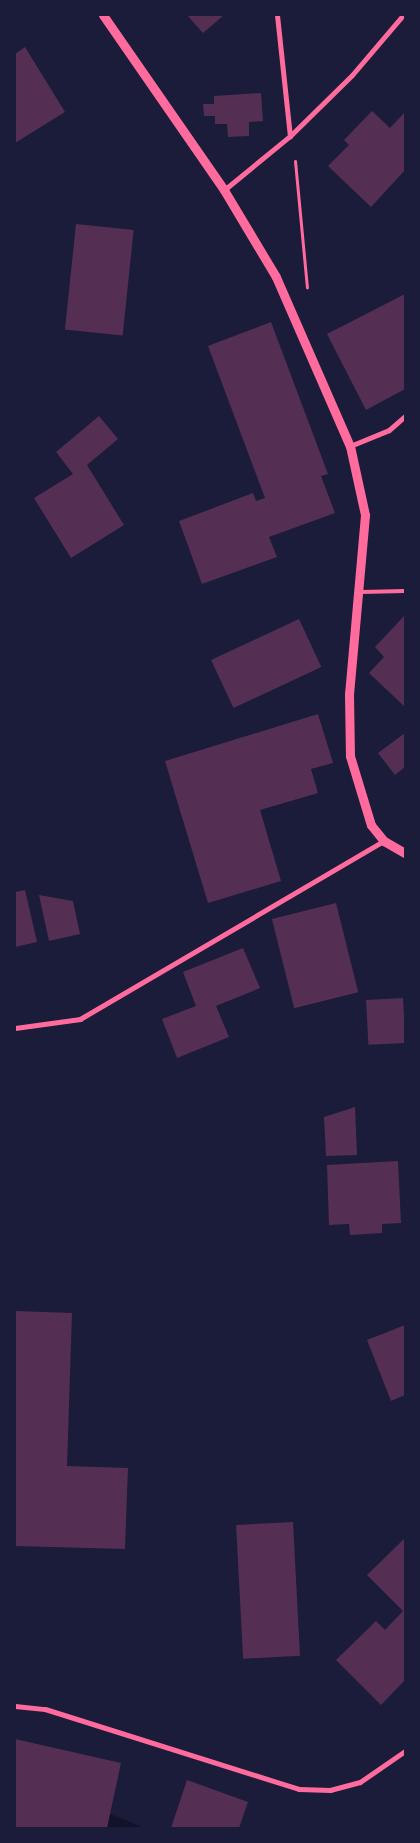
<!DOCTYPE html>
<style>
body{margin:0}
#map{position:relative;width:420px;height:1843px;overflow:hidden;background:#1b1b3a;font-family:Montserrat,sans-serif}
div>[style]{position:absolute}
.water>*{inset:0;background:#12122b}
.building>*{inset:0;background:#542f53;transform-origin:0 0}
.path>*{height:3px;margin:-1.5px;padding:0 1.5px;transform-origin:1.5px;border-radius:1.5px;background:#ff6b9d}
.service>*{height:4px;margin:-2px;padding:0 2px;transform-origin:2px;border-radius:2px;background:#ff6b9d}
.minor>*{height:5px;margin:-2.5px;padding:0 2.5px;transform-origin:2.5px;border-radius:2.5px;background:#ff6b9d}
.tertiary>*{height:9px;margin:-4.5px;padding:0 4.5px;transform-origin:4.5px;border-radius:4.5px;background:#ff6b9d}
span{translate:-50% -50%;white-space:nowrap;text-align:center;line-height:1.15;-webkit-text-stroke:4.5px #1b1b3a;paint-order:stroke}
.frame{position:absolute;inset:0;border:16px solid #1b1b3a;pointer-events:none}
</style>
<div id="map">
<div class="water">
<i style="clip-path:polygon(110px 1814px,145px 1828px,107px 1828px)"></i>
</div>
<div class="building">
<i style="clip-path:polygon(187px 15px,224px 15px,203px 33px)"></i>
<i style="clip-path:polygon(25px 47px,65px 112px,15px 143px,15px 54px)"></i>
<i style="clip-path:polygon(261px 93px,263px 121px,249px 122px,249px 136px,228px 137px,227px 124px,215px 124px,215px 116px,204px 116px,203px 104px,214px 104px,214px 96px)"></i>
<i style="clip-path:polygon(372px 111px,390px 128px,405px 112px,405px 170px,371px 207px,328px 166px,349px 145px,344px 140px)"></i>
<i style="left:76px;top:224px;width:58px;height:106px;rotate:6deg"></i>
<i style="clip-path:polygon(405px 294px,405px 389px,366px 410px,327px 334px)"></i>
<i style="clip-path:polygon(271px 322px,328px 474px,321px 476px,335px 513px,269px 537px,277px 557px,202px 584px,179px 521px,253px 493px,256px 501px,265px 498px,208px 346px)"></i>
<i style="clip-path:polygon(99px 416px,118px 439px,87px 465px,124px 525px,71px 558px,34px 498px,73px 474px,56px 452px)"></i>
<i style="clip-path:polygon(405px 615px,405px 707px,369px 673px,384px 657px,375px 647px)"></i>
<i style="left:299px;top:619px;width:53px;height:97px;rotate:65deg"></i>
<i style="clip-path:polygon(318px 714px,333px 763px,311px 769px,318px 793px,260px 810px,281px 881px,208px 903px,165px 761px)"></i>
<i style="clip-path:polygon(405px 733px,405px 767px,395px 775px,378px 753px)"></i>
<i style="clip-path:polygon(25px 890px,37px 942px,15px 947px,15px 892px)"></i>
<i style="clip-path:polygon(39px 895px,73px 901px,80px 934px,49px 941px)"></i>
<i style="left:336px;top:903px;width:92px;height:66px;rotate:76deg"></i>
<i style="clip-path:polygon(243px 948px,260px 988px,216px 1006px,229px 1037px,177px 1058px,162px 1019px,196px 1006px,183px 972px)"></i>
<i style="left:403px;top:998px;width:45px;height:37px;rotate:87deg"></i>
<i style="clip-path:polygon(355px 1107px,357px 1155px,326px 1156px,324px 1117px)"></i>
<i style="clip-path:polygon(398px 1161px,401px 1223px,382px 1224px,382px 1233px,350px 1235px,349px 1224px,329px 1225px,327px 1165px)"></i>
<i style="clip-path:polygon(15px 1311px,72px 1313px,67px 1466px,128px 1468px,125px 1549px,15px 1546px)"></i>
<i style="clip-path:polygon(405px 1325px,405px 1395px,391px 1401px,367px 1340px)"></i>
<i style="left:293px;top:1522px;width:134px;height:57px;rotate:87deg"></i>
<i style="clip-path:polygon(405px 1538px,405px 1680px,381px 1705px,336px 1660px,376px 1621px,385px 1630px,403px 1611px,367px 1575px)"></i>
<i style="clip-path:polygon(15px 1739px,121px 1763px,107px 1828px,15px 1828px)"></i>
<i style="clip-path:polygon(187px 1780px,248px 1802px,239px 1828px,171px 1828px)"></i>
</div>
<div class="path">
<i style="left:295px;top:161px;width:127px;rotate:84.6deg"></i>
</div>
<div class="service">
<i style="left:361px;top:592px;width:44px;rotate:-1.3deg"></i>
</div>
<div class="minor">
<i style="left:277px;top:15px;width:122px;rotate:83.9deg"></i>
<i style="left:224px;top:190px;width:85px;rotate:-39.3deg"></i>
<i style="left:290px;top:136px;width:87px;rotate:-44.5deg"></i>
<i style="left:352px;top:75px;width:79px;rotate:-49.6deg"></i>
<i style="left:350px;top:446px;width:42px;rotate:-22.3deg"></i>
<i style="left:389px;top:430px;width:21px;rotate:-41deg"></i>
<i style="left:15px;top:1028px;width:66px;rotate:-7.9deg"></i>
<i style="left:80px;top:1019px;width:352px;rotate:-30.4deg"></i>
<i style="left:15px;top:1706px;width:30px;rotate:6deg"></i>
<i style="left:45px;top:1709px;width:266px;rotate:17.5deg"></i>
<i style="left:299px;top:1789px;width:31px;rotate:2deg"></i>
<i style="left:330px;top:1790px;width:31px;rotate:-15deg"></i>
<i style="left:360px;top:1782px;width:55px;rotate:-34.6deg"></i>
</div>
<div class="tertiary">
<i style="left:103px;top:15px;width:213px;rotate:55.3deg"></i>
<i style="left:224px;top:190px;width:101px;rotate:59.1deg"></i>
<i style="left:276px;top:277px;width:184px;rotate:66.4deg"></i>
<i style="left:350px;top:446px;width:71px;rotate:77.7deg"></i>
<i style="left:365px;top:515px;width:180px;rotate:95.1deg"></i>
<i style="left:349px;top:694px;width:62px;rotate:89.1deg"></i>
<i style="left:350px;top:756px;width:72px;rotate:73.1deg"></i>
<i style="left:371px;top:825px;width:21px;rotate:51deg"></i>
<i style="left:384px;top:841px;width:24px;rotate:30deg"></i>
</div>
<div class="frame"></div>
</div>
